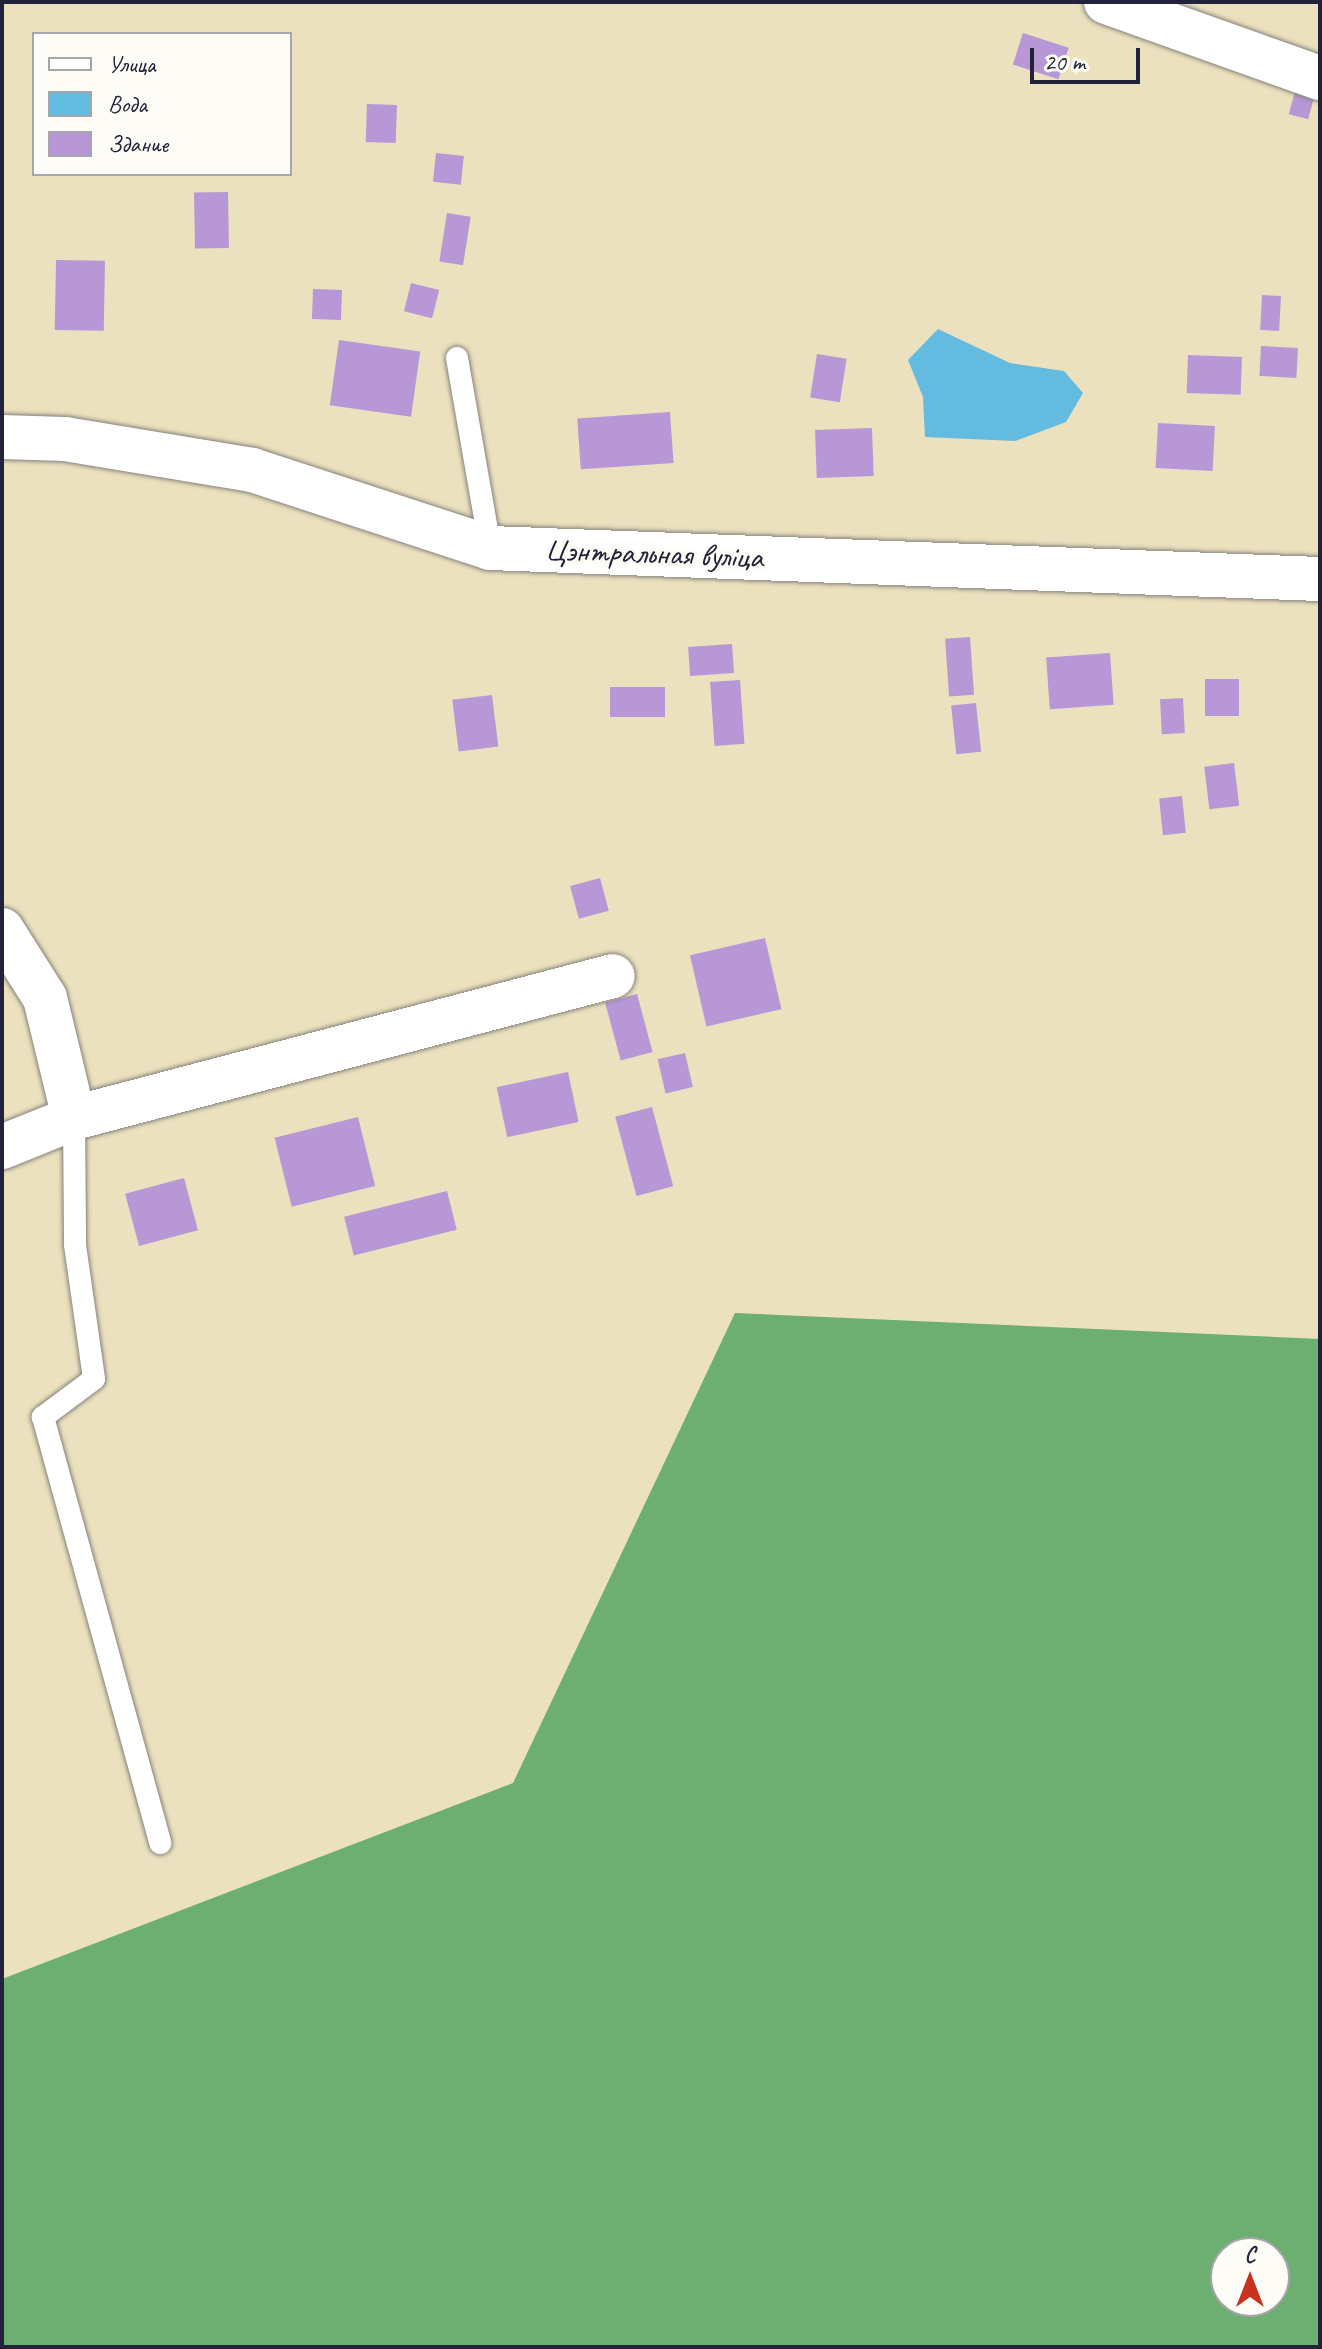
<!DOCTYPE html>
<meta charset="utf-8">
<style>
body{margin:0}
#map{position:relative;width:1322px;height:2349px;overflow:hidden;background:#ebe1be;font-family:Caveat,sans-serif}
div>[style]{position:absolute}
.forest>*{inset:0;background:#6dae71}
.water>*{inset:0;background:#63bbe0}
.building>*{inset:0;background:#b797d5;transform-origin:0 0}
.roads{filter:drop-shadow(0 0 2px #86827c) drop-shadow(0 0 2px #86827c)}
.lane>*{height:22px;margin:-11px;padding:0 11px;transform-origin:11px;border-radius:11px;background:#fff}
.street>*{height:44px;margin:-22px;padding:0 22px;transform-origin:22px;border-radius:22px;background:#fff}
span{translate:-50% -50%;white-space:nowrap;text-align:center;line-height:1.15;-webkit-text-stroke:8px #fdfcf7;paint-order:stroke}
.street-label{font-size:32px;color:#22223b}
.frame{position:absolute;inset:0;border:4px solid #22223b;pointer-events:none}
.legend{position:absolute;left:32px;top:32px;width:260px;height:144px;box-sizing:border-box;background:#fdfcf7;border:2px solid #a5a5ac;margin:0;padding:10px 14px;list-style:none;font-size:24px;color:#22223b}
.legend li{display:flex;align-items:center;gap:16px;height:40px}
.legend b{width:40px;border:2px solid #a5a5ac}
.north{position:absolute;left:1210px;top:2237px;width:80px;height:80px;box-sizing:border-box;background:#fdfcf7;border:2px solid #a5a5ac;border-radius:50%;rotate:0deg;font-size:22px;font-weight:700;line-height:32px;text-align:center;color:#22223b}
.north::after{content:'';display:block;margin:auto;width:28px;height:36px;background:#c8321e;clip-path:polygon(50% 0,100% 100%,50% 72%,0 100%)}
.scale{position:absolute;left:1030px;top:48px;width:110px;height:36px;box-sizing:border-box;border:4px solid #22223b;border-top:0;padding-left:10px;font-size:24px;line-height:28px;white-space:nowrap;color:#22223b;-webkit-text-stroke:6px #fdfcf7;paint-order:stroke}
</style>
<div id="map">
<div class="forest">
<i style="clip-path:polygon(evenodd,735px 1313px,1320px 1339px,1320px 2347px,2px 2347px,2px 1979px,513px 1783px,735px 1313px,1226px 2253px,1274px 2253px,1274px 2301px,1226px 2301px,1226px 2253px)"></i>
</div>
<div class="water">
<i style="clip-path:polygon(938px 329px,1010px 363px,1064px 371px,1083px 393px,1066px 422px,1015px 441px,925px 437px,923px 397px,908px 360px)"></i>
</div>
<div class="building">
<i style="left:1023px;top:33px;width:48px;height:33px;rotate:18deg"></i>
<i style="left:1295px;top:91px;width:20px;height:24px;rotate:15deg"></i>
<i style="left:367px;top:104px;width:30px;height:38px;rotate:2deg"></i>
<i style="left:436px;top:153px;width:28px;height:29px;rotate:6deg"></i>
<i style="left:228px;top:192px;width:56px;height:34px;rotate:89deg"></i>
<i style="left:447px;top:213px;width:24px;height:49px;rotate:9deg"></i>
<i style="left:56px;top:260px;width:49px;height:70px;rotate:1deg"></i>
<i style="left:411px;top:283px;width:29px;height:29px;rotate:14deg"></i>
<i style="left:313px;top:289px;width:29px;height:30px;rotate:2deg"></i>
<i style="left:1262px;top:295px;width:19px;height:35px;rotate:3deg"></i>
<i style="left:339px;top:340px;width:82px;height:66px;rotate:8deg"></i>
<i style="left:1261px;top:346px;width:37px;height:30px;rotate:3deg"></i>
<i style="left:817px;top:354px;width:30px;height:44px;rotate:9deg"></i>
<i style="left:1188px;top:355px;width:54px;height:38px;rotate:2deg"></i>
<i style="left:670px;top:412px;width:51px;height:93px;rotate:86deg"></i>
<i style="left:1158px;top:423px;width:57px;height:45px;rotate:3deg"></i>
<i style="left:872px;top:428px;width:48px;height:57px;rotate:88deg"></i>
<i style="left:970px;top:637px;width:58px;height:25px;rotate:86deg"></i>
<i style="left:732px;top:644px;width:29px;height:44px;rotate:86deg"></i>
<i style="left:1110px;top:653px;width:52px;height:64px;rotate:86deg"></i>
<i style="left:1239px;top:679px;width:37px;height:34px;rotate:90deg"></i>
<i style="left:740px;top:680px;width:64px;height:30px;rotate:86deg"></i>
<i style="left:665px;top:687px;width:30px;height:55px;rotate:90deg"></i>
<i style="left:492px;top:695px;width:52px;height:40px;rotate:83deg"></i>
<i style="left:1183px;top:698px;width:35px;height:23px;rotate:87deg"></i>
<i style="left:976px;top:703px;width:49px;height:25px;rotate:84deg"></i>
<i style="left:1234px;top:763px;width:43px;height:30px;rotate:83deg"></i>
<i style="left:1182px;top:796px;width:37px;height:23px;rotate:84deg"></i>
<i style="left:600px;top:878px;width:34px;height:31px;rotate:75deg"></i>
<i style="left:765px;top:938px;width:73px;height:77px;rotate:77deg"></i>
<i style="left:637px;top:994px;width:60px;height:33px;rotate:75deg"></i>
<i style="left:685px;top:1053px;width:35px;height:28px;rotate:77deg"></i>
<i style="left:568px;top:1072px;width:51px;height:73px;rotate:78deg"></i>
<i style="left:652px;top:1107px;width:82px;height:38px;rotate:75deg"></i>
<i style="left:358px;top:1117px;width:71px;height:86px;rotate:76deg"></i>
<i style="left:184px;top:1178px;width:54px;height:61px;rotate:75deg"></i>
<i style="left:447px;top:1191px;width:40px;height:106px;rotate:76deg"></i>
</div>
<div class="roads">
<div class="lane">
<i style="left:457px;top:358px;width:193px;rotate:80.1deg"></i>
<i style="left:74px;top:1118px;width:127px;rotate:89.5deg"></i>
<i style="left:75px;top:1245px;width:135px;rotate:81.9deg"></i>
<i style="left:94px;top:1379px;width:64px;rotate:143.3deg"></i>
<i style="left:43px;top:1417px;width:442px;rotate:74.6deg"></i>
</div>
<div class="street">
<i style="left:1106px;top:2px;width:227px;rotate:19.6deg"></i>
<i style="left:2px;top:437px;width:63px;rotate:1.8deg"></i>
<i style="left:65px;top:439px;width:190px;rotate:9.4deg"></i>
<i style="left:252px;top:470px;width:250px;rotate:18.1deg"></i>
<i style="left:490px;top:548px;width:831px;rotate:2.14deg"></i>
<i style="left:2px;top:930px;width:80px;rotate:57.7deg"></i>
<i style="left:45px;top:998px;width:123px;rotate:76.4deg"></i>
<i style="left:2px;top:1147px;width:78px;rotate:-21.9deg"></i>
<i style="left:74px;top:1118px;width:557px;rotate:-14.76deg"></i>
</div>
</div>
<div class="street-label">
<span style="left:654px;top:554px;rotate:2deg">Цэнтральная вуліца</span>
</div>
<div class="frame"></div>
<ul class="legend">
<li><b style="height:10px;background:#fff"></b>Улица</li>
<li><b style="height:22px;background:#63bbe0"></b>Вода</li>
<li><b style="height:22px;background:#b797d5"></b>Здание</li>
</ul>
<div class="north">С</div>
<div class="scale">20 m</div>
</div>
